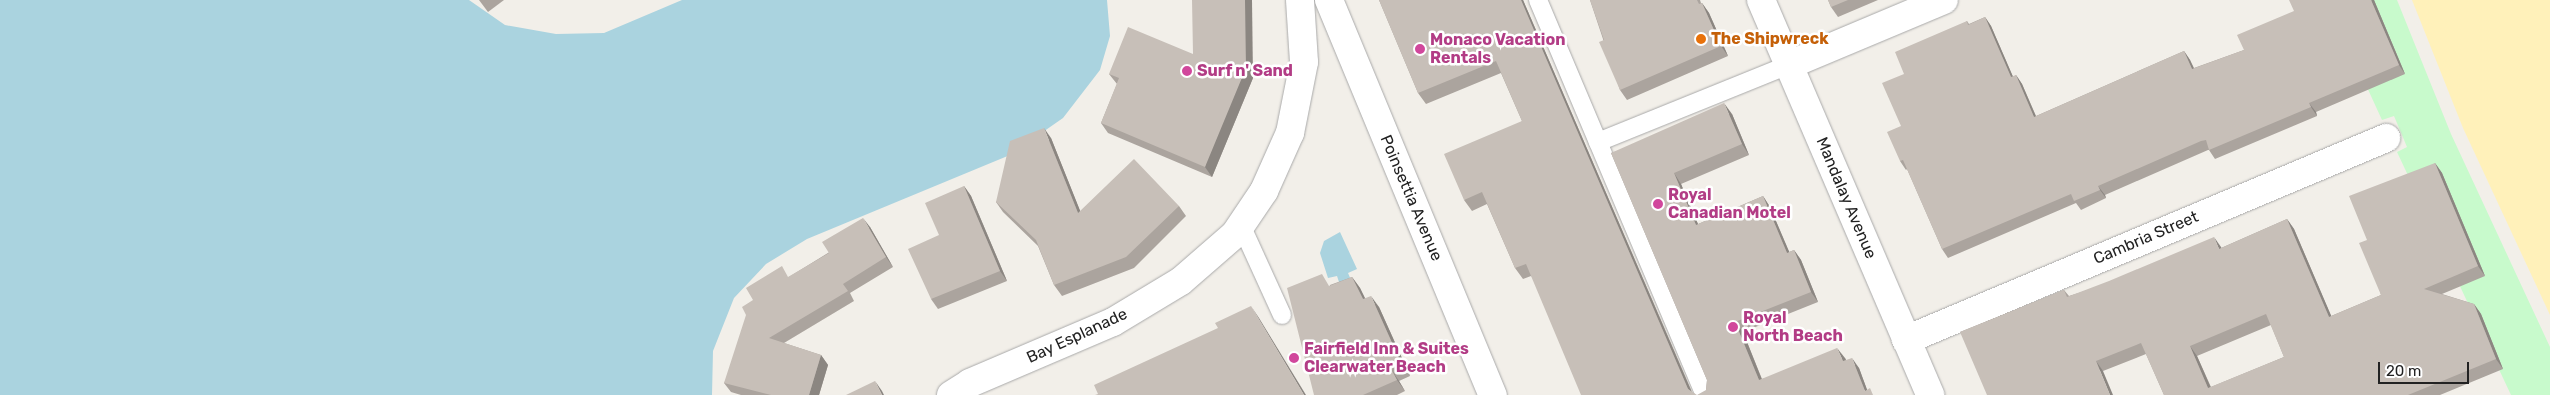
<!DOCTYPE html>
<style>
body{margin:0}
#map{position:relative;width:2550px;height:395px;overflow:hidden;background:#f2efe9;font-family:Rubik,sans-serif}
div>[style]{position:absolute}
.sand>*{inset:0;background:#fff1ba}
.park>*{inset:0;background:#c8facc}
.water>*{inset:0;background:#aad3df}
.roads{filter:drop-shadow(0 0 1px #a9a9a9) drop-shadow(0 0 1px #a9a9a9)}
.service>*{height:18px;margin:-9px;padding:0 9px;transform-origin:9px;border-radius:9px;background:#fff}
.minor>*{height:28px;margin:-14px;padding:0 14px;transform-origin:14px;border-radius:14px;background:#fff}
.tertiary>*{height:28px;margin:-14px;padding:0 14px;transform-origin:14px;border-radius:14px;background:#fff}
.wall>*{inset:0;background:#aba49e}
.shaded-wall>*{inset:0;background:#8b8681}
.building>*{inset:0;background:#c7bfb8}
.dots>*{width:14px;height:14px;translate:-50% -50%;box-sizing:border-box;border:2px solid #fff;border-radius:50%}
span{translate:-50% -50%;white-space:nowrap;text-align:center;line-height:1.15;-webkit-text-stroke:5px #fff;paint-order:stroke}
.food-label{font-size:16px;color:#c56008;font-weight:700}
.left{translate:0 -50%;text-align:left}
.hotel-label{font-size:16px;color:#b23c85;font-weight:700}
.street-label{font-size:16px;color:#222}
.scale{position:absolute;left:2378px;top:362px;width:91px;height:22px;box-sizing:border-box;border:2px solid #222;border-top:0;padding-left:6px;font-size:15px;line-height:18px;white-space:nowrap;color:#222;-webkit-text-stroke:4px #fff;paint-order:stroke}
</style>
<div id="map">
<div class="sand">
<i style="clip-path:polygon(2412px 0,2550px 0,2550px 315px,2463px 128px)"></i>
</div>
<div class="park">
<i style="clip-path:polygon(2327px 0,2397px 0,2451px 134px,2550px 347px,2550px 395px,2511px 395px,2397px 152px,2407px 147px,2394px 116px,2382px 120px)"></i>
</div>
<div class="water">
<i style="clip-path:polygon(0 0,469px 0,505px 25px,556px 34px,604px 33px,682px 0,1107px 0,1110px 36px,1100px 70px,1063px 118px,1010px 155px,807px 239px,766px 264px,734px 298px,713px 351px,712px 395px,0 395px)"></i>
<i style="clip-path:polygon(1340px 232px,1357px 269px,1348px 273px,1351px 280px,1340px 285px,1337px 276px,1328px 278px,1320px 253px,1324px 241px)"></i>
</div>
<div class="roads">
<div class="service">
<i style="left:1538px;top:0;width:429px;rotate:67.1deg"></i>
<i style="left:1598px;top:142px;width:206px;rotate:-22deg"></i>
<i style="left:1241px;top:225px;width:99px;rotate:65.5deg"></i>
</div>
<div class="minor">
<i style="left:1329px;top:0;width:428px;rotate:67.5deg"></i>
<i style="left:1789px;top:65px;width:168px;rotate:-22.8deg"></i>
<i style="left:1906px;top:340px;width:521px;rotate:-22.82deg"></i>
<i style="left:951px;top:395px;width:22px;rotate:-32deg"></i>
<i style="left:970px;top:383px;width:155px;rotate:-23.1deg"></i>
<i style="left:1113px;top:322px;width:79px;rotate:-31.1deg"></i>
<i style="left:1181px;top:281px;width:72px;rotate:-41deg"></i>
<i style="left:1235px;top:234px;width:52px;rotate:-56deg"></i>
<i style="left:1264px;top:191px;width:64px;rotate:-65.9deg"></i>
<i style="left:1290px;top:133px;width:72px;rotate:-78.8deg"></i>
<i style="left:1304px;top:62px;width:62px;rotate:-93.7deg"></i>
</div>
<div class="tertiary">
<i style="left:1761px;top:0;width:430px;rotate:66.8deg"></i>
</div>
</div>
<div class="wall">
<i style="clip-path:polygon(479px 0,504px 0,488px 12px)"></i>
<i style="clip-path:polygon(1379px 0,1523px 0,1692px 392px,1531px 276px,1523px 279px,1515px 268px,1487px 204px,1472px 211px,1464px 200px,1522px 121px,1501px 73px,1426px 104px,1418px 93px)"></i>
<i style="clip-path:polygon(1590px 0,1700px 0,1701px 3px,1702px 3px,1709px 13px,1728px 56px,1627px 100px,1620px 90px)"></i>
<i style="clip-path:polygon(1828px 0,1878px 0,1838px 17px,1831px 7px)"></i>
<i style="clip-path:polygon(2374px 0,2405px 74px,2316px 112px,2317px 116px,2215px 159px,2209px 150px,2208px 150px,2105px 195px,2106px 198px,2081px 210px,2076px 203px,1948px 258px,1942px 249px,1907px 169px,1906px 170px,1900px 161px,1904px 74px,1967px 21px,1969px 24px,1985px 17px,1991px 26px,2013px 77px,2016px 75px,2022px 84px,2036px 116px,2184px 51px,2190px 60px,2194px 68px,2244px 50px)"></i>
<i style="clip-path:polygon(1109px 74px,1253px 78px,1212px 177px,1108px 133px,1101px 123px,1117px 84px)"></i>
<i style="clip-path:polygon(1732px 114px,1749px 155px,1681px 184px,1698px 224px,1763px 196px,1770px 207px,1789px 252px,1794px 250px,1801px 260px,1818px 302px,1743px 332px,1762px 379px,1845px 358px,1846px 360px,1859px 368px,1867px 390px,1706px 390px,1707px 380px,1611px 153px)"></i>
<i style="clip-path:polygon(1051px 138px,1080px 211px,1179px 206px,1186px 216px,1134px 268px,1062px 296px,1054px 285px,1038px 246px,1003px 212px,996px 202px)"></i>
<i style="clip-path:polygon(evenodd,2435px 163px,2442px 173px,2485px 276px,2442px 294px,2474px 304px,2481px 314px,2503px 369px,2440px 395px,2164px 395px,2146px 354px,2103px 371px,1960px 332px,2064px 290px,2069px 296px,2221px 248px,2287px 219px,2294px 229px,2331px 316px,2381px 295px,2367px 240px,2435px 163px,2271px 325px,2284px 357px,2211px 387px,2197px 356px,2271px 325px)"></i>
<i style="clip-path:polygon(964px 186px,971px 196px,1007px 281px,938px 309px,931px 299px)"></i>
<i style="clip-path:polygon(870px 227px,893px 267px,850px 293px,854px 301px,784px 343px,821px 355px,828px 365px,819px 395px,741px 395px,731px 392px,724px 383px,789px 277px)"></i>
<i style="clip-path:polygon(1352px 277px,1360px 288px,1365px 298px,1379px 307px,1410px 376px,1399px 381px,1405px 391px,1397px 395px,1314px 395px,1330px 285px)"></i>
</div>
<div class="shaded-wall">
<i style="clip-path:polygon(1245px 0,1252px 0,1253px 78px,1212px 177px,1205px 167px)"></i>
<i style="clip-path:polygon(1521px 0,1523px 0,1693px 395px,1688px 389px)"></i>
<i style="clip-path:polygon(2371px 0,2374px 0,2405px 74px,2399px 65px)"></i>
<i style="clip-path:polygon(1702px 3px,1709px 13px,1728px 56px,1721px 46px)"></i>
<i style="clip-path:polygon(1985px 17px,1991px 26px,2017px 86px,2011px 77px)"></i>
<i style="clip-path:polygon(2184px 51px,2190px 60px,2198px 78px,2192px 69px)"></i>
<i style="clip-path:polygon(2016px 75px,2022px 84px,2040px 126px,2034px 117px)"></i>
<i style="clip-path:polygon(1724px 103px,1732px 114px,1749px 155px,1742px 144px)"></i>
<i style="clip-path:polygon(2309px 103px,2316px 112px,2317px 116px,2311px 107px)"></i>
<i style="clip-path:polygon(1044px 128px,1051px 138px,1085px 223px,1078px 213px)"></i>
<i style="clip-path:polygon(2435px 163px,2442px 173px,2485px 276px,2478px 266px)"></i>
<i style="clip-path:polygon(1674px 173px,1681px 184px,1703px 236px,1696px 225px)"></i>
<i style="clip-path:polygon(964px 186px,971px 196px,1007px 281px,1000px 271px)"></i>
<i style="clip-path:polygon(2098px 186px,2105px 195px,2106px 198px,2100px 190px)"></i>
<i style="clip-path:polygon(1763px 196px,1770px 207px,1794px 263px,1787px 253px)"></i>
<i style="clip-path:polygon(863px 218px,870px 227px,893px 267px,886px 257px)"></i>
<i style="clip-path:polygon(2287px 219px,2294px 229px,2336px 327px,2329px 317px)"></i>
<i style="clip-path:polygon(2214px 237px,2221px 247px,2226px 259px,2219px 249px)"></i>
<i style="clip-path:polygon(1794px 250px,1801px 260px,1818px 302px,1811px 292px)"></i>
<i style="clip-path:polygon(1352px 277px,1360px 288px,1371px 311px,1363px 299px)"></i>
<i style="clip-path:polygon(1371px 296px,1379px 307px,1410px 376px,1402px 365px)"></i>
<i style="clip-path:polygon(2474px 304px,2481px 314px,2503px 369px,2496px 359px)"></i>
<i style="clip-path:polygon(1251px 306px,1259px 318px,1306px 395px,1304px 395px)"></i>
<i style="clip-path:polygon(1735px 322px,1743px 332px,1766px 390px,1759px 380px)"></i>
<i style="clip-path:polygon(2190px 346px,2197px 356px,2214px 395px,2208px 388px)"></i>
<i style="clip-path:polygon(1837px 348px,1845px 358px,1851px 372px,1843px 361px)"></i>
<i style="clip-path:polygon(821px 355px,828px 365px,819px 395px,809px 395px)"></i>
<i style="clip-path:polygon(1852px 358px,1859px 368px,1869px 395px,1865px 391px)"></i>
<i style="clip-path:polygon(2096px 361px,2103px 371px,2113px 395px,2110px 395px)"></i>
<i style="clip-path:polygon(1391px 369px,1399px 381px,1405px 391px,1397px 380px)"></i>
<i style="clip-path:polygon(875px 381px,882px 391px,884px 395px,882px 395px)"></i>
</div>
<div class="building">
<i style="clip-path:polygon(1192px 0,1245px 0,1246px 68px,1205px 167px,1101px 123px,1119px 78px,1109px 74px,1128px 27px,1193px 54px)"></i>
<i style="clip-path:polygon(1379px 0,1521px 0,1688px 389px,1697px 395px,1581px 395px,1526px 264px,1515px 268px,1482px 192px,1464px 200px,1444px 154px,1522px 121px,1496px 61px,1418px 93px)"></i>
<i style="clip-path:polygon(1590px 0,1697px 0,1699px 4px,1702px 3px,1721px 46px,1620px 90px,1599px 42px,1604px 40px)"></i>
<i style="clip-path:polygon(1828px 0,1848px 0,1831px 7px)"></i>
<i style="clip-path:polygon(2289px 0,2371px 0,2399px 65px,2309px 103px,2311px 107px,2209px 150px,2206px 140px,2201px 141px,2098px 186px,2100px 190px,2074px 201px,2071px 194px,1942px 249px,1903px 160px,1900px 161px,1887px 132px,1901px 126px,1882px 83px,1904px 74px,1895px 52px,1967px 21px,1968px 25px,1985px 17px,2011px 77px,2016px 75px,2034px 117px,2184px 51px,2192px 69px,2244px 50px,2237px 35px,2294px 11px)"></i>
<i style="clip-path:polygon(1724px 103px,1742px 144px,1674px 173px,1696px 225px,1763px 196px,1787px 253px,1794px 250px,1811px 292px,1735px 322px,1759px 380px,1837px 348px,1843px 361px,1852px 358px,1865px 391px,1870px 388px,1873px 395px,1697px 395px,1706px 390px,1707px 380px,1611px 153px)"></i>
<i style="clip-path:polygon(1044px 128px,1078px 213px,1134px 159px,1179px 206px,1126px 257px,1054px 285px,1036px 240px,996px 202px,1010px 141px)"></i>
<i style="clip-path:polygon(evenodd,2435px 163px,2478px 266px,2424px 289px,2474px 304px,2496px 359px,2408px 395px,2164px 395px,2141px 343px,2096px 361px,2110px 395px,1987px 395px,1960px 332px,2064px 290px,2067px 297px,2109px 281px,2214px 237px,2219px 249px,2287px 219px,2329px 317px,2381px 295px,2359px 243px,2367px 240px,2349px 196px,2435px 163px,2266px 314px,2284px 357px,2208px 388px,2190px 346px,2266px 314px)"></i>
<i style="clip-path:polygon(964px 186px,1000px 271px,931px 299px,908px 249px,939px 235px,925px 203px)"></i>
<i style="clip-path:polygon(863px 218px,886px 257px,843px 284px,848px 291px,769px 338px,821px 355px,809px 395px,771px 395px,724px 383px,746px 315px,742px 307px,753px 300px,746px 288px,782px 266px,788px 277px,829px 253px,822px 242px)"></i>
<i style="clip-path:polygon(1322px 274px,1329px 286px,1352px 277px,1363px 299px,1371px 296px,1402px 365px,1391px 369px,1397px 380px,1363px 395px,1314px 395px,1287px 288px)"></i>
<i style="clip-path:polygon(1251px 306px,1304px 395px,1095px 395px,1098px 394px,1094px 385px,1218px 328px,1215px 323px)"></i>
<i style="clip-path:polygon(875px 381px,882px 395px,846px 395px)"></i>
</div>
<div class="dots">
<i style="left:1701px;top:39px;background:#e8710a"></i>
<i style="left:1420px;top:49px;background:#d1479c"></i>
<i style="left:1187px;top:71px;background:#d1479c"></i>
<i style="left:1658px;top:204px;background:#d1479c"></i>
<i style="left:1733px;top:327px;background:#d1479c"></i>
<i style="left:1294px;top:358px;background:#d1479c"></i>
</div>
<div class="food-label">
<span class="left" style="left:1711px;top:39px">The Shipwreck</span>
</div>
<div class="hotel-label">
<span class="left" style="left:1430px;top:49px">Monaco Vacation<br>Rentals</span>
<span class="left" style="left:1197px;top:71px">Surf n' Sand</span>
<span class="left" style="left:1668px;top:204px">Royal<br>Canadian Motel</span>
<span class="left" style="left:1743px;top:327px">Royal<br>North Beach</span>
<span class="left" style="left:1304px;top:358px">Fairfield Inn &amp; Suites<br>Clearwater Beach</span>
</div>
<div class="street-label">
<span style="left:1411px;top:198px;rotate:67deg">Poinsettia Avenue</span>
<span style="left:1846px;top:198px;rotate:67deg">Mandalay Avenue</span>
<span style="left:2146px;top:238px;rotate:-23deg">Cambria Street</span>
<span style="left:1077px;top:336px;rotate:-25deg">Bay Esplanade</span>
</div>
<div class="scale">20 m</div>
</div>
